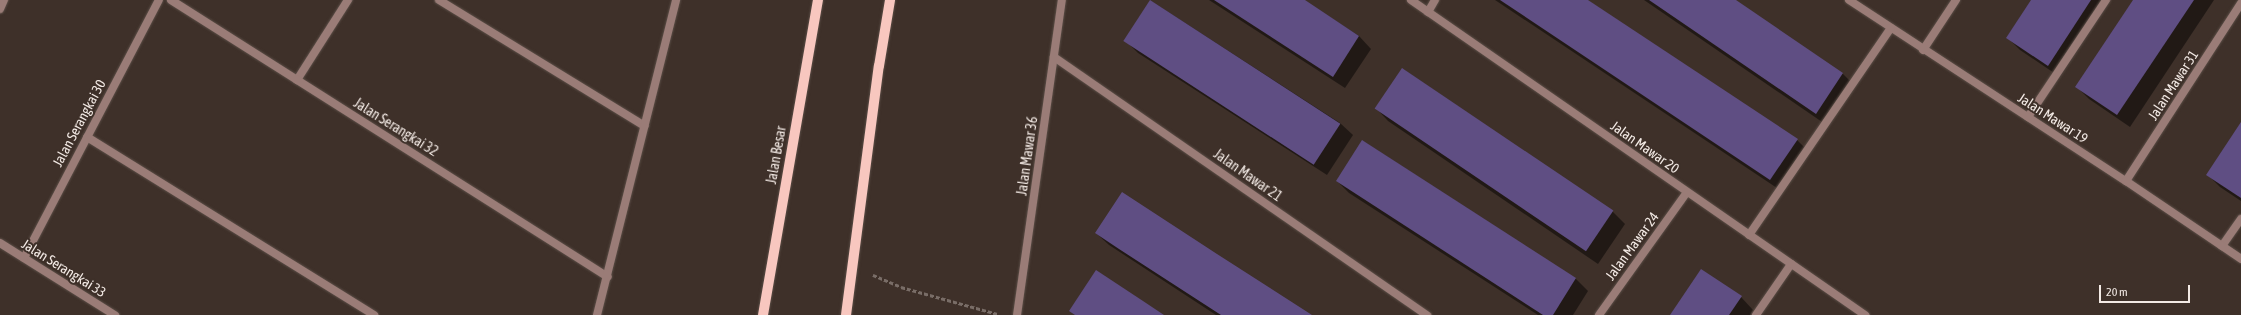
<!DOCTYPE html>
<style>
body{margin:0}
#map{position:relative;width:2241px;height:315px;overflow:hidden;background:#3e3029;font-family:"Asap Condensed",sans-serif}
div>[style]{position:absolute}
.shadow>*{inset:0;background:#0007}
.building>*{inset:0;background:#5f4e83;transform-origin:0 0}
.path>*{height:2.5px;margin-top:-1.25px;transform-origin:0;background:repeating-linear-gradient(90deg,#796d67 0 4px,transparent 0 6px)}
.roads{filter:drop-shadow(0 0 1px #5b4e47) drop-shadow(0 0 1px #5b4e47)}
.lane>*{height:8px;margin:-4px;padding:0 4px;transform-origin:4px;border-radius:4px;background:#9a7c77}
.street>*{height:8px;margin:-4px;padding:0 4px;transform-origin:4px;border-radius:4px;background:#9a7c77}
.primary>*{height:10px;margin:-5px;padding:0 5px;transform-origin:5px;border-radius:5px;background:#f8c7bf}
span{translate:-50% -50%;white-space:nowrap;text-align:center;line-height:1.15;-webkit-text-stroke:4px #3e3029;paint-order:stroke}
.street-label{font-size:14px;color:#f3eae5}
.scale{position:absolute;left:2099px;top:285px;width:91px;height:18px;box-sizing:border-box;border:2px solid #f3eae5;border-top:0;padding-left:5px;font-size:12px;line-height:14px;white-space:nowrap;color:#f3eae5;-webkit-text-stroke:3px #3e3029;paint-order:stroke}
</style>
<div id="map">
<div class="shadow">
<i style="clip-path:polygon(1209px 0,1303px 0,1359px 36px,1371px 49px,1345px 88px)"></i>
<i style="clip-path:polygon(1495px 0,1587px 0,1797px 140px,1810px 153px,1783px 192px)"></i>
<i style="clip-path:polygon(1644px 0,1734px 0,1843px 74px,1855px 86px,1828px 126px)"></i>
<i style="clip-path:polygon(2032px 0,2111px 0,2060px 77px,2020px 50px,2007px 37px)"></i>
<i style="clip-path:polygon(2134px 0,2214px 0,2130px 127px,2089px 99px,2077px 87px)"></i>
<i style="clip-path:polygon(1151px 1px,1340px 123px,1353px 135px,1327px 175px,1138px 53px,1125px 40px)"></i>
<i style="clip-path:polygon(1403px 69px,1613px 212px,1625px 224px,1598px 264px,1388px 121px,1376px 108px)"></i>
<i style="clip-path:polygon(2241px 124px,2241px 201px,2220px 187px,2208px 175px)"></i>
<i style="clip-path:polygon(1363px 141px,1576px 279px,1588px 291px,1573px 315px,1538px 315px,1349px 193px,1337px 181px)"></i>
<i style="clip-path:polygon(1096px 233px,1311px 315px,1216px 315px,1109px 245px)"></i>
<i style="clip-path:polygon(1741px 297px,1753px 310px,1750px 315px,1671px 315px)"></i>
</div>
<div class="building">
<i style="left:1150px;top:0;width:227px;height:49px;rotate:33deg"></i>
<i style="clip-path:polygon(1214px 0,1305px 0,1359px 36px,1333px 77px)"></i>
<i style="clip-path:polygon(1500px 0,1588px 0,1798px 139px,1770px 180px)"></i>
<i style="clip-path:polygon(1649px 0,1736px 0,1843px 73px,1816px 114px)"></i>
<i style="clip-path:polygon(2031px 0,2091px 0,2048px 66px,2006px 38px)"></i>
<i style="clip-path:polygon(2133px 0,2194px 0,2117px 115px,2075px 87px)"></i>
<i style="left:1402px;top:68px;width:255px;height:49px;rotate:34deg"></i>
<i style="clip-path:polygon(2241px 122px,2241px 198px,2206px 175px)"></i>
<i style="clip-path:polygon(1362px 140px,1576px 278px,1553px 315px,1543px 315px,1336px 181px)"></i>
<i style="clip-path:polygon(1122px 192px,1217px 254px,1312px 315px,1221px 315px,1119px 249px,1095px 233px)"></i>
<i style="clip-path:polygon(1701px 269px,1742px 296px,1729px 315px,1670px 315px)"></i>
<i style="clip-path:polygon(1096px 270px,1143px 301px,1164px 315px,1075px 315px,1069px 311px)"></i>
</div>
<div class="path">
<i style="left:873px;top:275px;width:30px;rotate:23deg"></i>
<i style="left:901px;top:287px;width:101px;rotate:15.6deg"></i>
</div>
<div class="roads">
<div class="lane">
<i style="left:439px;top:0;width:241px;rotate:31.5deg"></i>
<i style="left:0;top:9px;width:10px;rotate:-66deg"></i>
<i style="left:1428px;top:12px;width:14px;rotate:-60deg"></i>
<i style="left:297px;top:80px;width:95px;rotate:-57.5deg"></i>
<i style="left:2028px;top:117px;width:141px;rotate:-56.3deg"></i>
<i style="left:87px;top:137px;width:338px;rotate:31.8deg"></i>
<i style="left:2222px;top:246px;width:33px;rotate:-55deg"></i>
<i style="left:1756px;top:315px;width:62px;rotate:-55.5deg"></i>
</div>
<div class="street">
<i style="left:171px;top:0;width:517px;rotate:32.37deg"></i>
<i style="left:1411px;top:0;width:553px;rotate:34.75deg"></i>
<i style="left:1849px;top:0;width:331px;rotate:33.2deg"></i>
<i style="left:2126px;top:181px;width:139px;rotate:34.1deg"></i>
<i style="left:1923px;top:50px;width:60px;rotate:-56.6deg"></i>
<i style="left:1054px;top:57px;width:454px;rotate:34.7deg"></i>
<i style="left:2126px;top:181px;width:212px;rotate:-57.1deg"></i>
<i style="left:1749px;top:235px;width:251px;rotate:-55.6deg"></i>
<i style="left:0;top:243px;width:136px;rotate:32.1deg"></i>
<i style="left:24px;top:258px;width:291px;rotate:-62.4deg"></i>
<i style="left:597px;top:315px;width:325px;rotate:-75.9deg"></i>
<i style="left:1017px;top:315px;width:318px;rotate:-81.9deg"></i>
<i style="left:1599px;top:315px;width:151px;rotate:-54.4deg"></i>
</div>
<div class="primary">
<i style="left:763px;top:315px;width:320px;rotate:-80.1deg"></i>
<i style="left:846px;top:315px;width:251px;rotate:-82.5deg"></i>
<i style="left:879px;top:66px;width:67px;rotate:-80.5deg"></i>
</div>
</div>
<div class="street-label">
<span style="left:2173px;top:85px;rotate:-57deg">Jalan Mawar 31</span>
<span style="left:2053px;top:118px;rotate:33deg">Jalan Mawar 19</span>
<span style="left:79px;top:123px;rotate:-62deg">Jalan Serangkai 30</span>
<span style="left:396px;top:127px;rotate:32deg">Jalan Serangkai 32</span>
<span style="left:1645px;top:147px;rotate:35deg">Jalan Mawar 20</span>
<span style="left:776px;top:155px;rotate:-80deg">Jalan Besar</span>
<span style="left:1027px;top:156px;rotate:-82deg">Jalan Mawar 36</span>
<span style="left:1248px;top:175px;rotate:35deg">Jalan Mawar 21</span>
<span style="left:1632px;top:246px;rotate:-54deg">Jalan Mawar 24</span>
<span style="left:64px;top:268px;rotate:32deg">Jalan Serangkai 33</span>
</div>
<div class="scale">20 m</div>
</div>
